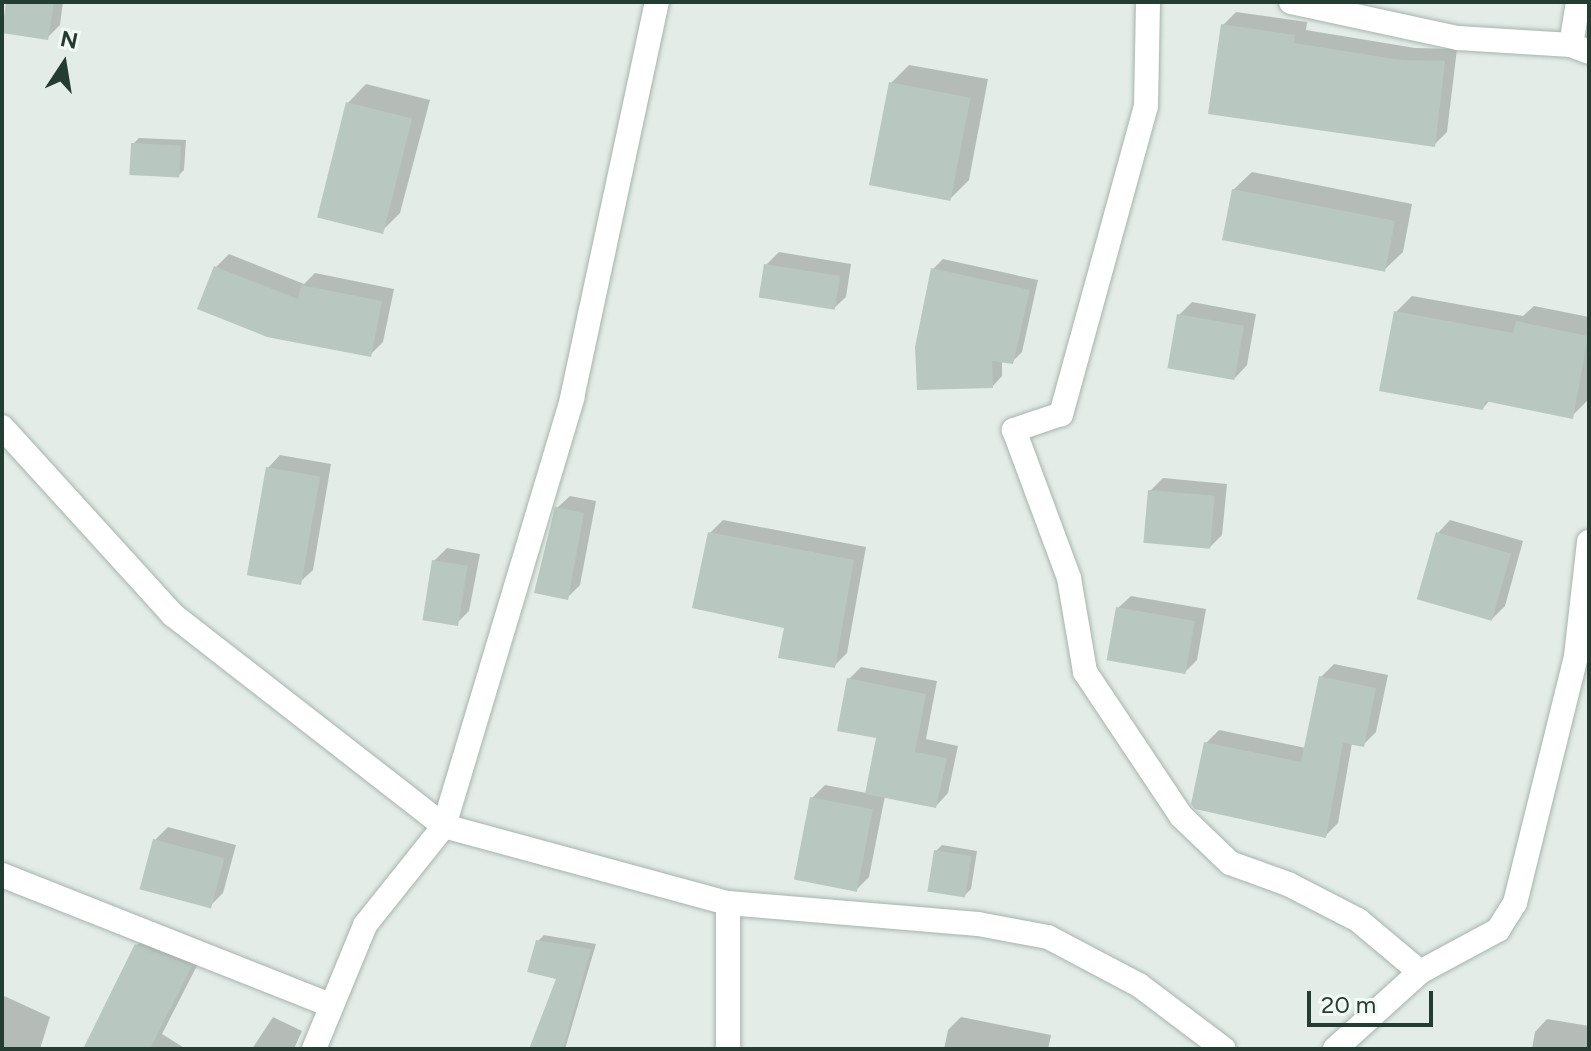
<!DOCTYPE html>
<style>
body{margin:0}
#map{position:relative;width:1591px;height:1051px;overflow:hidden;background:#e3ece7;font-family:Figtree,sans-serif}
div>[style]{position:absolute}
.shadow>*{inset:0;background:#0003}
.building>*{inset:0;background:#b8c7bf;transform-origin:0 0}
.roads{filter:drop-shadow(0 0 2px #a6b4ad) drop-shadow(0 0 2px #a6b4ad)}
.minor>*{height:24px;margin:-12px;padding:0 12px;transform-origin:12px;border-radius:12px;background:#fff}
span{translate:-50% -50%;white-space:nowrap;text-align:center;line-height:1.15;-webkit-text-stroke:6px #f3f9f5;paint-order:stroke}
.frame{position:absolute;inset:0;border:4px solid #233d32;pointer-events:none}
.north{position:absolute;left:24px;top:24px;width:80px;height:80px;-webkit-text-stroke:6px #f3f9f5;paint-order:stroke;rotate:12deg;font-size:22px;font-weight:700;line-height:32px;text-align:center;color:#233d32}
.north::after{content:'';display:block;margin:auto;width:28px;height:36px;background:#233d32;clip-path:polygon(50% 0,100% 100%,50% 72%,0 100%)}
.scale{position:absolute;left:1307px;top:991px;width:126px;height:36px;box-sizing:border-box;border:4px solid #233d32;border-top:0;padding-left:10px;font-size:24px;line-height:28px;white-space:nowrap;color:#233d32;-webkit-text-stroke:6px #f3f9f5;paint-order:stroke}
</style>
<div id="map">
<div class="shadow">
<i style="clip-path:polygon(8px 2px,63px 2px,60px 25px,47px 38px)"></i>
<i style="clip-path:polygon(1236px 12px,1307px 22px,1306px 30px,1415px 48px,1457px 49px,1447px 132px,1434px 145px,1223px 25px)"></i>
<i style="clip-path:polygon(909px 65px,988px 79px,969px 180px,951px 198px,891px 83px)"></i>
<i style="clip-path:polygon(366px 84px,430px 100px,400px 213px,381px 232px,348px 103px)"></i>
<i style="clip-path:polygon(139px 138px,186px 140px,184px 170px,178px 176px,133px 144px)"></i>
<i style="clip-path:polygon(1252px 172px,1412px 204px,1403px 252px,1384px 270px,1233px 190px)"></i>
<i style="clip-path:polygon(779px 252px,851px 264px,846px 297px,833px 309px,766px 265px)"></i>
<i style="clip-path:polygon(229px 254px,304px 284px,315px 273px,394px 289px,383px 342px,370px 355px,216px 267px)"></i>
<i style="clip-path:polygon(943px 259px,1038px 280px,1022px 352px,1012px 362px,1002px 360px,1002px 376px,993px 386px,933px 269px)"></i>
<i style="clip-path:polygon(1412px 296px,1523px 316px,1534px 306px,1589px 317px,1588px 400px,1572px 416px,1490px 400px,1483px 408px,1396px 312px)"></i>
<i style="clip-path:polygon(1192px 302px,1256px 314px,1247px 365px,1235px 378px,1179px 315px)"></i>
<i style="clip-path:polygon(280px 455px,331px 464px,313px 570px,300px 582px,268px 468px)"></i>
<i style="clip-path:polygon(1163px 478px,1227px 484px,1222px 535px,1209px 548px,1150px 491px)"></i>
<i style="clip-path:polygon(570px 496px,596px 501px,580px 585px,567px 598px,557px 508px)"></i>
<i style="clip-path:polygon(723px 520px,866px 547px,847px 653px,834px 666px,786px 627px,710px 533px)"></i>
<i style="clip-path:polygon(1450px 520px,1523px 541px,1505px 606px,1492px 619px,1438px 533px)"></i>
<i style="clip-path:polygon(447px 548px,480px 554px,469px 611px,456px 624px,434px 561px)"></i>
<i style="clip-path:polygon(1131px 596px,1206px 609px,1197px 660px,1184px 673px,1118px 608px)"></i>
<i style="clip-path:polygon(1334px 664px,1388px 675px,1376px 732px,1363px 745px,1352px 743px,1338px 823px,1325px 836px,1206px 743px,1219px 730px,1306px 748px,1321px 677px)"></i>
<i style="clip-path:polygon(861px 667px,937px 681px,926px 739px,958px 746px,948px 793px,936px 806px,885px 796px,869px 877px,856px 890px,812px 798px,825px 785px,867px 793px,879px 736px,849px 679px)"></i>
<i style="clip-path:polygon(168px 827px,236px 845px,223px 893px,210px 906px,155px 840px)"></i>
<i style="clip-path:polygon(942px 845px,977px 851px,971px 889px,965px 895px,936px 851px)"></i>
<i style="clip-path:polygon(149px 932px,203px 954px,162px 1034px,186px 1049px,86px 1049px,137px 945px)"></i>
<i style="clip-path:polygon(544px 935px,596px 944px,565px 1049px,536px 1049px,558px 978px,538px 941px)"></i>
<i style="clip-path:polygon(2px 995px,50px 1017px,40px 1049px,2px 1049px)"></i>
<i style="clip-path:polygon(273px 1017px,302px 1031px,294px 1049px,252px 1049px)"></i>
<i style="clip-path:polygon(961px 1017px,1051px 1035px,1048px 1049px,944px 1049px,948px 1030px)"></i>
<i style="clip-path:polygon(1547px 1019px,1589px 1026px,1589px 1049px,1532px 1049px,1535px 1032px)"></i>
</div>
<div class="building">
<i style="clip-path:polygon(6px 2px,54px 2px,48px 40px,2px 33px)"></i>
<i style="clip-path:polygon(1221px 24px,1295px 35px,1294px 43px,1401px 60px,1445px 61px,1435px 147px,1208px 114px)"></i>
<i style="left:889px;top:82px;width:83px;height:105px;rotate:11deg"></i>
<i style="left:346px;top:102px;width:68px;height:119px;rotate:14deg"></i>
<i style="left:131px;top:143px;width:50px;height:32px;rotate:3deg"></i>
<i style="left:1232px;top:189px;width:166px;height:52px;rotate:11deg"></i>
<i style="left:764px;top:264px;width:77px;height:34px;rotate:9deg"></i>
<i style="clip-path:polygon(214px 266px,298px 299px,301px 285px,382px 301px,371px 357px,267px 337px,197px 309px)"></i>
<i style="clip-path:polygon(931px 268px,1030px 290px,1013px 364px,992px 361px,993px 388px,917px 390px,915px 347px)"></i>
<i style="clip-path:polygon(1394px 311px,1513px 333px,1516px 321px,1588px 336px,1573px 419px,1485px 401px,1483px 410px,1379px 391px)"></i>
<i style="left:1177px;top:314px;width:68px;height:55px;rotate:10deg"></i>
<i style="left:266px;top:467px;width:55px;height:110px;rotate:10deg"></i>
<i style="left:1148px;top:490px;width:67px;height:53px;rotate:5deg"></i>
<i style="clip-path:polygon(555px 507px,584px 513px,568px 600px,534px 593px)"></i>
<i style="clip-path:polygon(708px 532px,854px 560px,835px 668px,778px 658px,784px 628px,692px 608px)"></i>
<i style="left:1436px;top:532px;width:78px;height:70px;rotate:16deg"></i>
<i style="left:432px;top:560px;width:36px;height:61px;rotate:9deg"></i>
<i style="left:1116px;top:607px;width:80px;height:54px;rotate:10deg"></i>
<i style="clip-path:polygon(1319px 676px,1376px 688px,1364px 747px,1343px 743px,1326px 838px,1195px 809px,1191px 804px,1204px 742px,1301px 762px)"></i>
<i style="clip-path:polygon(847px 678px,926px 694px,915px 752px,947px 758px,936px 808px,865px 794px,876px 738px,837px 731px)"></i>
<i style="left:810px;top:797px;width:64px;height:84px;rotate:11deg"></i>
<i style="left:153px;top:839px;width:74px;height:52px;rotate:15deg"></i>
<i style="left:934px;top:850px;width:38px;height:42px;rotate:9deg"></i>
<i style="clip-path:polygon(536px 940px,591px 949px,563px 1049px,529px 1049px,556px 979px,527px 972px)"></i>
<i style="clip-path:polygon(135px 944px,192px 966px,150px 1049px,83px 1049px)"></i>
</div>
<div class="roads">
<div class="minor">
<i style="left:1148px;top:2px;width:104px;rotate:91.1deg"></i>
<i style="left:1146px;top:106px;width:320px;rotate:105.4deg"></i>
<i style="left:1061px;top:414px;width:50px;rotate:161.2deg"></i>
<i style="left:1014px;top:430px;width:158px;rotate:69.6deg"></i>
<i style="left:1069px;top:578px;width:95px;rotate:80.3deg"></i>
<i style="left:1085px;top:672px;width:173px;rotate:56.3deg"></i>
<i style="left:1181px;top:816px;width:68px;rotate:43.8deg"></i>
<i style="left:1230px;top:863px;width:62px;rotate:19.9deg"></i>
<i style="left:1288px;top:884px;width:79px;rotate:27.2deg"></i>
<i style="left:1358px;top:920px;width:81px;rotate:40deg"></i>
<i style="left:1291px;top:2px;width:171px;rotate:12.2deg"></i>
<i style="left:1458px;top:38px;width:113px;rotate:3.5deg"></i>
<i style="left:1571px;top:45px;width:19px;rotate:21deg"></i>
<i style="left:1571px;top:45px;width:44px;rotate:-80.8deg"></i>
<i style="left:2px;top:427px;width:254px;rotate:47.7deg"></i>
<i style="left:173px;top:615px;width:343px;rotate:37.9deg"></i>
<i style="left:444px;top:826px;width:294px;rotate:15.2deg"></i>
<i style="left:728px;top:903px;width:251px;rotate:4.8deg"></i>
<i style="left:978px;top:924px;width:71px;rotate:10.5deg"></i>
<i style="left:1048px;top:937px;width:103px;rotate:27.8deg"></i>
<i style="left:1139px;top:985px;width:106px;rotate:37deg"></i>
<i style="left:2px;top:875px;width:354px;rotate:21.6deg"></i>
<i style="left:314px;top:1049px;width:134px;rotate:-67.6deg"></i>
<i style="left:365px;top:925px;width:127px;rotate:-51.4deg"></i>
<i style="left:444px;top:826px;width:447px;rotate:-73.3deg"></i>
<i style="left:572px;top:398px;width:405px;rotate:-77.9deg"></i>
<i style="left:728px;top:1049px;width:146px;rotate:-90deg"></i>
<i style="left:1335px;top:1049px;width:115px;rotate:-42.2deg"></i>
<i style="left:1420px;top:972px;width:89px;rotate:-28.3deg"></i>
<i style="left:1498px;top:930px;width:32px;rotate:-58deg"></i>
<i style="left:1515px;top:903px;width:254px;rotate:-76.1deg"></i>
<i style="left:1576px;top:656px;width:115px;rotate:-83.5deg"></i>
</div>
</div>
<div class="frame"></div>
<div class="north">N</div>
<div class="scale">20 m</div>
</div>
